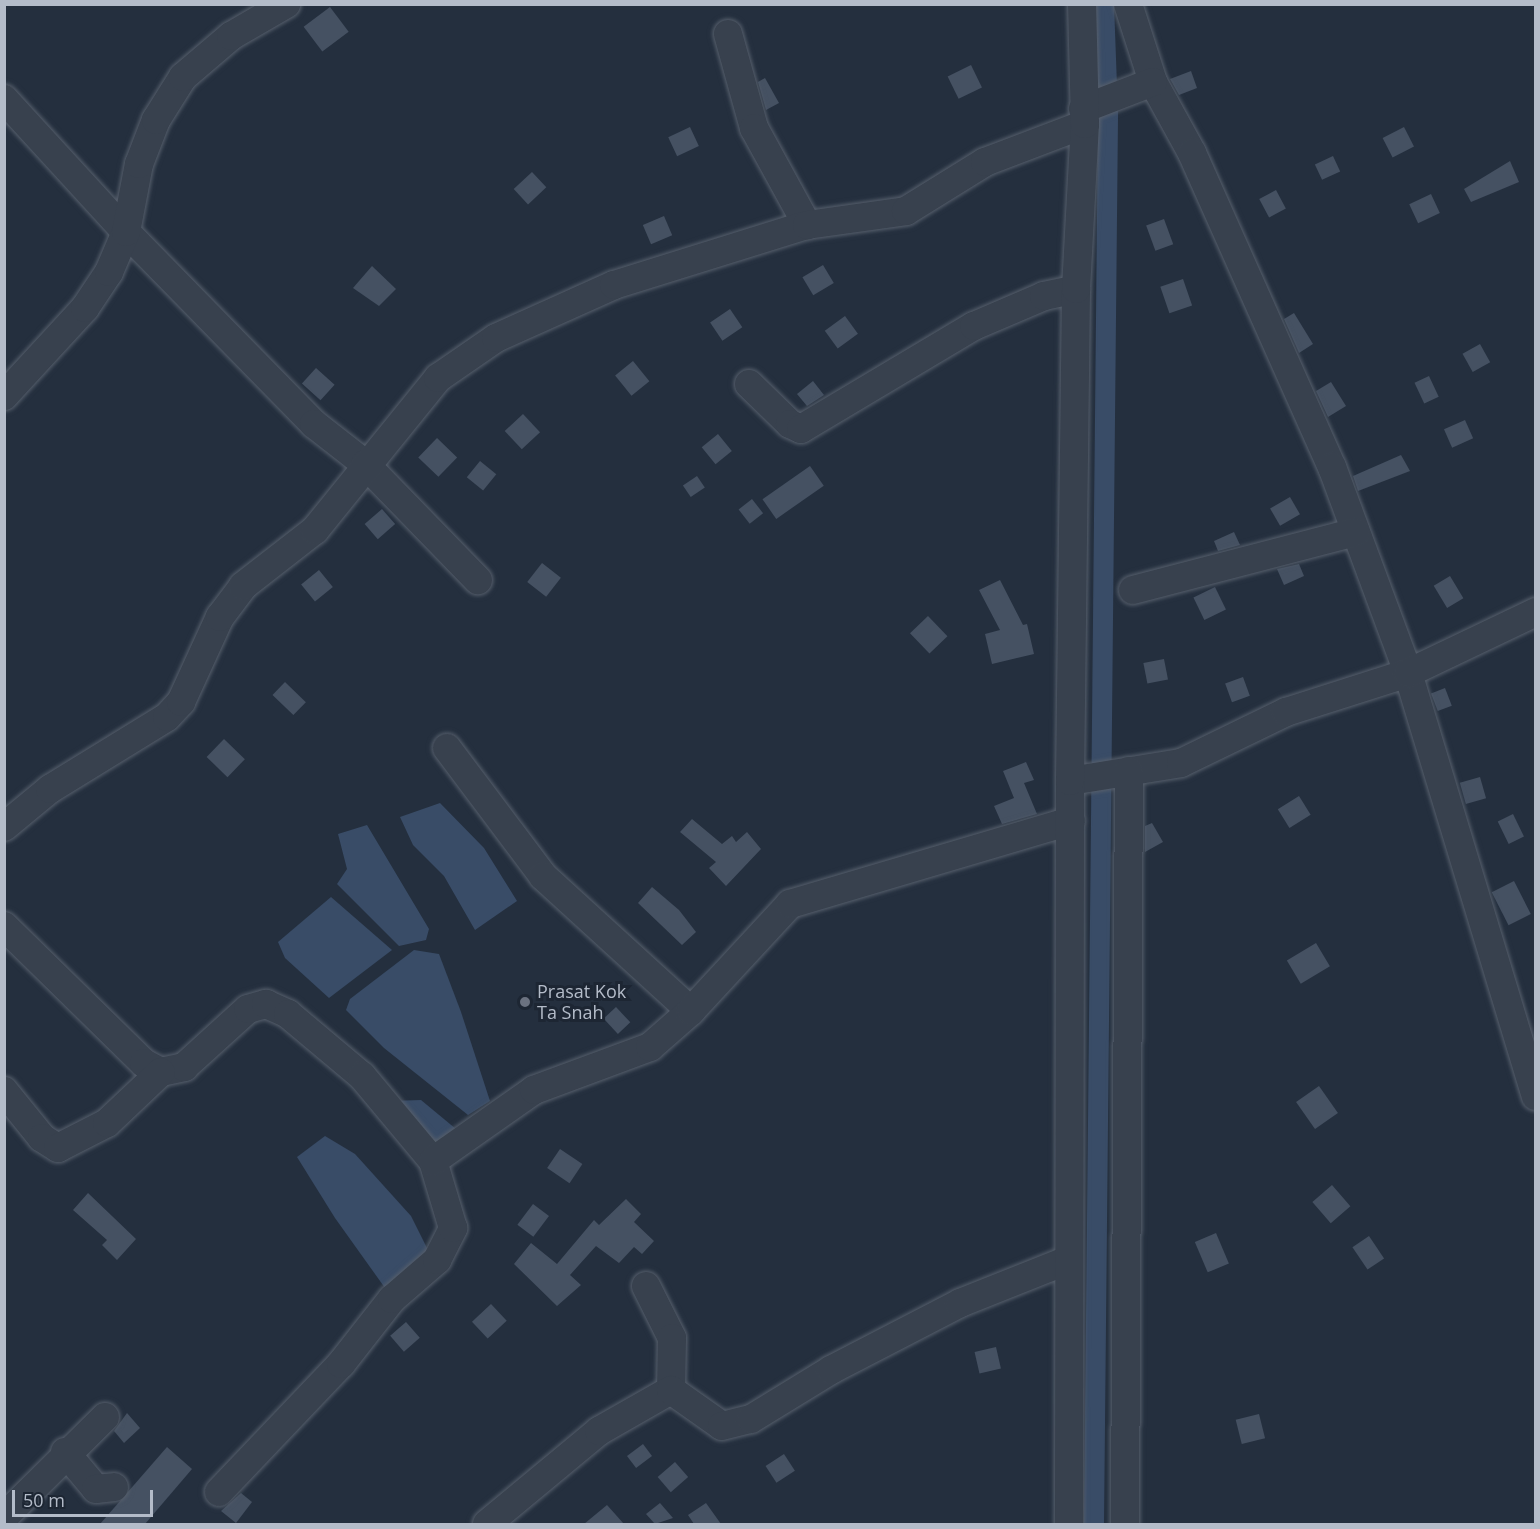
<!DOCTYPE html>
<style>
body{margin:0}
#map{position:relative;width:1540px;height:1529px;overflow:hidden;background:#242f3e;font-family:"Open Sans",sans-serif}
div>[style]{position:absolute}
.water>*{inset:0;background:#394c67}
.canal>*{height:20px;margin:-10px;padding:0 10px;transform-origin:10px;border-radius:10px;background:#394c67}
.building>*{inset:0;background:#455162;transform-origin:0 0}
.roads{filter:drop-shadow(0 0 2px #565f6c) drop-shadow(0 0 2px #565f6c)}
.minor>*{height:28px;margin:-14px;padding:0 14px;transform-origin:14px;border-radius:14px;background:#38414e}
.dots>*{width:16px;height:16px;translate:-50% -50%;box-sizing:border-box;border:3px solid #1d2633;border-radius:50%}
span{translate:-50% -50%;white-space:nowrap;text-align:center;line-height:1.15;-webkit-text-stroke:6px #1d2633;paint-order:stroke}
.poi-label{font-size:18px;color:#b4bcc9}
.left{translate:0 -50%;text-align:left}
.frame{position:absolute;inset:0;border:6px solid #b4bcc9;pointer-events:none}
.scale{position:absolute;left:12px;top:1490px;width:141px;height:27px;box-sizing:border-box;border:3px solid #b4bcc9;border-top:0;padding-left:8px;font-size:18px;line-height:21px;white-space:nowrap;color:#b4bcc9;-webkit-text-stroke:4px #1d2633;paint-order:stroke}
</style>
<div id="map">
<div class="water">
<i style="clip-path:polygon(440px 803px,484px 848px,517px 901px,475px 930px,444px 876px,413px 845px,400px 817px)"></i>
<i style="clip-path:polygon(367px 825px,429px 929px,426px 940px,399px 946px,337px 884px,347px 869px,338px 834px)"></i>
<i style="clip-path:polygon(331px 897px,392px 950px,329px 998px,285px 958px,278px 942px)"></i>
<i style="clip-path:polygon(414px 950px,439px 954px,461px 1012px,490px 1101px,468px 1115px,384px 1048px,346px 1010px,350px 999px)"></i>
<i style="clip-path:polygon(421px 1100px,456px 1129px,428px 1153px,389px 1101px)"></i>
<i style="clip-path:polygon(325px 1136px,355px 1154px,411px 1216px,427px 1248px,421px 1272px,385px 1288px,335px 1218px,297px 1157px)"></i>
</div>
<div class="canal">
<i style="left:1104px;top:4px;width:80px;rotate:87.9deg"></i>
<i style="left:1094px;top:1524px;width:1412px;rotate:-89.43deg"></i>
</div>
<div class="building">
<i style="left:330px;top:7px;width:31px;height:33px;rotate:53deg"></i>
<i style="left:971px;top:65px;width:25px;height:26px;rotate:64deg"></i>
<i style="clip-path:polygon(1191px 71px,1197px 88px,1179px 95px,1170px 79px)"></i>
<i style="clip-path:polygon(765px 78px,779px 103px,766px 110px,758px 82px)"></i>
<i style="left:690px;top:127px;width:21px;height:24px;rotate:65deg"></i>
<i style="left:1404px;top:127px;width:22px;height:24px;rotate:63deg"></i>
<i style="left:1333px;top:156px;width:17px;height:20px;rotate:65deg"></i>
<i style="clip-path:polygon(1510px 161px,1519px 182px,1471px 202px,1464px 189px)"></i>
<i style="left:532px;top:172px;width:21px;height:25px;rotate:47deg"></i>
<i style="left:1276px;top:190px;width:21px;height:19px;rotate:62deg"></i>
<i style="left:1431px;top:194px;width:21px;height:24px;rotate:65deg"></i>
<i style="left:664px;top:216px;width:21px;height:23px;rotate:67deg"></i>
<i style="left:1164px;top:219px;width:27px;height:19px;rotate:70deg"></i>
<i style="left:823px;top:265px;width:21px;height:24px;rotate:59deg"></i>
<i style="clip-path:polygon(372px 266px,396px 289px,379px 306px,353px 288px)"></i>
<i style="left:1183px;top:279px;width:28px;height:24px;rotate:71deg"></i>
<i style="left:730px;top:309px;width:22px;height:24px;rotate:56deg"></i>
<i style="clip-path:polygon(1294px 313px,1313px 344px,1299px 353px,1284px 319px)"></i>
<i style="left:845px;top:316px;width:22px;height:25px;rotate:54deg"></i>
<i style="left:1480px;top:344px;width:21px;height:20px;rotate:61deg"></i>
<i style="left:633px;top:361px;width:26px;height:23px;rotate:51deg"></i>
<i style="left:316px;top:368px;width:25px;height:21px;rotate:42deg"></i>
<i style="left:1429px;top:376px;width:23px;height:16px;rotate:65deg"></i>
<i style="clip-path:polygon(813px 381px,824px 395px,807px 406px,797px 394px)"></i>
<i style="clip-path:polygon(1331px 382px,1346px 406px,1328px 417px,1316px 391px)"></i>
<i style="left:523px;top:414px;width:25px;height:25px;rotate:47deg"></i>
<i style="left:1465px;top:420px;width:20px;height:23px;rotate:66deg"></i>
<i style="left:718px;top:434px;width:22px;height:21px;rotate:51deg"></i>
<i style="left:437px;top:438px;width:28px;height:27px;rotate:44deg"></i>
<i style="clip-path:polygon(1401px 455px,1410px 471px,1358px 491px,1353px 476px)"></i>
<i style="left:480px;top:461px;width:21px;height:21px;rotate:39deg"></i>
<i style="left:810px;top:466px;width:24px;height:58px;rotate:55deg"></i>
<i style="left:697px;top:476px;width:14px;height:17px;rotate:56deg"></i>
<i style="left:1290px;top:497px;width:20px;height:23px;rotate:60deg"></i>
<i style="left:752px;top:499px;width:18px;height:17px;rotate:52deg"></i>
<i style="left:382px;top:509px;width:20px;height:23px;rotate:49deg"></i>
<i style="clip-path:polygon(1234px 532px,1240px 545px,1218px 551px,1214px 541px)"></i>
<i style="left:542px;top:563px;width:24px;height:24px;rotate:38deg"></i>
<i style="clip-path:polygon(1299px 564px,1304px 576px,1284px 585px,1277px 569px)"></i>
<i style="left:319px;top:570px;width:22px;height:23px;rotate:51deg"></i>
<i style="left:1450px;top:576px;width:26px;height:19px;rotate:59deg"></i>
<i style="clip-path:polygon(1000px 580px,1023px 625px,1027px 624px,1034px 654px,992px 664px,985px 634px,1000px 630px,979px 590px)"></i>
<i style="left:1215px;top:587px;width:25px;height:24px;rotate:64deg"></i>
<i style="left:928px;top:616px;width:28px;height:25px;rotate:46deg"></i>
<i style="left:1164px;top:659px;width:21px;height:21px;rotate:79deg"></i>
<i style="left:1243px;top:677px;width:20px;height:19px;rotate:70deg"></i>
<i style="left:285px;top:682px;width:29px;height:18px;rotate:44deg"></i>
<i style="left:1445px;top:688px;width:19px;height:15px;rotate:69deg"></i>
<i style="left:224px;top:739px;width:29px;height:25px;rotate:44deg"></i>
<i style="clip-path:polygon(1026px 762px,1034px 780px,1024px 783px,1037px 814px,1002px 824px,994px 806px,1014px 798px,1003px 771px)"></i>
<i style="left:1480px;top:777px;width:22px;height:21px;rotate:74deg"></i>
<i style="left:1299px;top:796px;width:22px;height:25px;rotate:58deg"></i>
<i style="left:1513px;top:814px;width:25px;height:17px;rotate:64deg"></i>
<i style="clip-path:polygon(692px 819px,722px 844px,732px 836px,736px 842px,747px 832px,761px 849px,726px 886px,709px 868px,716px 862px,680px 832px)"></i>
<i style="clip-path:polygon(1152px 823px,1163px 842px,1145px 852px,1145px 826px)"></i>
<i style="left:1514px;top:881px;width:37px;height:25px;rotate:63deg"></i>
<i style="clip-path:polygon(652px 887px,679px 910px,696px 932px,682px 945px,638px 903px)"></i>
<i style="left:1316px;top:943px;width:27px;height:34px;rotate:59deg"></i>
<i style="left:616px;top:1007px;width:21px;height:17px;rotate:47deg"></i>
<i style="left:1319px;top:1086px;width:33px;height:28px;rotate:55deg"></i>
<i style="left:560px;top:1149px;width:27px;height:23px;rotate:34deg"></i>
<i style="left:1332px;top:1185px;width:28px;height:26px;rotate:49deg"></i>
<i style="clip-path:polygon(88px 1193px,136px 1239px,117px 1260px,102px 1245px,107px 1240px,73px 1210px)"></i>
<i style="clip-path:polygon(626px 1199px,641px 1214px,634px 1222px,654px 1241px,642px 1254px,634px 1247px,619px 1263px,596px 1246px,570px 1275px,581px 1285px,557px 1306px,514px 1264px,531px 1243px,557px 1264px,594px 1220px,599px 1225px)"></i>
<i style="left:533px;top:1204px;width:20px;height:26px;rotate:37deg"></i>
<i style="left:1216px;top:1233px;width:33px;height:23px;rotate:67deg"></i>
<i style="left:1369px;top:1236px;width:27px;height:20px;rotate:56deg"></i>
<i style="left:491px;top:1304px;width:23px;height:26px;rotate:47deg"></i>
<i style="left:406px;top:1322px;width:21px;height:21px;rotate:49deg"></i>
<i style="left:996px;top:1347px;width:22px;height:22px;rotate:77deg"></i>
<i style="clip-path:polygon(127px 1413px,140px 1428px,124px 1443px,114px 1431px)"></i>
<i style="left:1259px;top:1414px;width:25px;height:24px;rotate:76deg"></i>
<i style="left:643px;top:1444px;width:15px;height:20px;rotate:53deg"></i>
<i style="clip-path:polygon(167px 1447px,192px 1469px,145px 1524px,100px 1524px)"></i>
<i style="left:784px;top:1454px;width:20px;height:22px;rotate:57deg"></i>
<i style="left:675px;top:1462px;width:20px;height:23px;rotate:49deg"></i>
<i style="clip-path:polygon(241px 1493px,252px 1502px,236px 1523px,221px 1511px)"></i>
<i style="clip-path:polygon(660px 1503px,673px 1518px,655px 1524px,646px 1514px)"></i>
<i style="clip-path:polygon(706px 1503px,721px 1524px,694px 1524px,688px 1515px)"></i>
<i style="clip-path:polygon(607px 1505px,624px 1524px,584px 1524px)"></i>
</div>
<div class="roads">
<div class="minor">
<i style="left:1128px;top:4px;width:82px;rotate:72.2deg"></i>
<i style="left:1153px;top:82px;width:81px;rotate:61.2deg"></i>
<i style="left:1192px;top:153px;width:344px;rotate:66deg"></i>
<i style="left:1332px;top:467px;width:220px;rotate:69.7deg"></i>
<i style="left:1408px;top:673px;width:442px;rotate:73.2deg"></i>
<i style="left:728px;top:34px;width:98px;rotate:74.5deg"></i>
<i style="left:754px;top:128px;width:111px;rotate:61.3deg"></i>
<i style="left:4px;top:99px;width:180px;rotate:47.5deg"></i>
<i style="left:126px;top:232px;width:269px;rotate:45.6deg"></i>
<i style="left:314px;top:424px;width:65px;rotate:38.1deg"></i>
<i style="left:365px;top:464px;width:162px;rotate:45.8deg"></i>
<i style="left:1083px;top:109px;width:75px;rotate:-21.1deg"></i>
<i style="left:749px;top:384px;width:57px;rotate:44.3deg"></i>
<i style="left:790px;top:424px;width:12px;rotate:24deg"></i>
<i style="left:801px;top:429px;width:201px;rotate:-30.8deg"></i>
<i style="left:974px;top:326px;width:76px;rotate:-23.2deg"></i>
<i style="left:1044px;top:296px;width:33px;rotate:-12deg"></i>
<i style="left:4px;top:396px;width:120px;rotate:-47.4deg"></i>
<i style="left:85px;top:308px;width:43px;rotate:-56.3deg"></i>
<i style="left:109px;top:272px;width:43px;rotate:-67deg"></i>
<i style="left:126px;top:232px;width:69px;rotate:-79.2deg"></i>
<i style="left:139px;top:164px;width:47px;rotate:-68.9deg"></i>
<i style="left:156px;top:120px;width:51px;rotate:-57.9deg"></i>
<i style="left:183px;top:77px;width:63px;rotate:-40.5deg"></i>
<i style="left:231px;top:36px;width:64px;rotate:-30.2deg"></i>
<i style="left:1133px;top:590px;width:230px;rotate:-14.6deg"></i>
<i style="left:447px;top:748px;width:160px;rotate:53.1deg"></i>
<i style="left:543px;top:876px;width:200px;rotate:42.4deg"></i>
<i style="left:1070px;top:781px;width:112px;rotate:-9.2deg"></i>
<i style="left:1181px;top:763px;width:117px;rotate:-25.9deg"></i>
<i style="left:1286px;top:712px;width:128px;rotate:-17.7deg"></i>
<i style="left:1408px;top:673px;width:142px;rotate:-25.5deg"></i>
<i style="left:4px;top:827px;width:60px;rotate:-39.6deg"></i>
<i style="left:50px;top:789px;width:137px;rotate:-31.6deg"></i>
<i style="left:167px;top:717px;width:21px;rotate:-47deg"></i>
<i style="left:181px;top:702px;width:94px;rotate:-65.4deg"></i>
<i style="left:220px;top:617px;width:39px;rotate:-53deg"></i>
<i style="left:243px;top:586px;width:91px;rotate:-37.9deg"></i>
<i style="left:315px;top:530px;width:196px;rotate:-51deg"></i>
<i style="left:438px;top:378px;width:70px;rotate:-34.6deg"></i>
<i style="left:496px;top:338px;width:129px;rotate:-24.2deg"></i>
<i style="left:614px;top:285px;width:202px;rotate:-17.3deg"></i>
<i style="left:807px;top:225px;width:100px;rotate:-8deg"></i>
<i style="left:906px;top:211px;width:93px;rotate:-31.8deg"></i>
<i style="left:985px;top:162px;width:107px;rotate:-20.8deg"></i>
<i style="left:4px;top:926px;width:196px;rotate:44.4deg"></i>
<i style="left:144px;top:1063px;width:19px;rotate:28deg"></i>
<i style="left:161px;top:1072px;width:24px;rotate:-12deg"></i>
<i style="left:184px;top:1067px;width:86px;rotate:-42.2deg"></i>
<i style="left:248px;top:1009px;width:19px;rotate:-16deg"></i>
<i style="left:266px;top:1004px;width:24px;rotate:24deg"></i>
<i style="left:288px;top:1014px;width:97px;rotate:40deg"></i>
<i style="left:362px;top:1076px;width:111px;rotate:50.1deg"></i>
<i style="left:4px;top:1091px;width:60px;rotate:51deg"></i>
<i style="left:42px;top:1138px;width:19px;rotate:32deg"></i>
<i style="left:58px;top:1148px;width:55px;rotate:-27deg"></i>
<i style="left:107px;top:1123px;width:74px;rotate:-43.4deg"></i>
<i style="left:646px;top:1286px;width:58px;rotate:63.4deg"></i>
<i style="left:672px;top:1338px;width:52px;rotate:91.1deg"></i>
<i style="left:65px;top:1452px;width:48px;rotate:50deg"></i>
<i style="left:96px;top:1489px;width:18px;rotate:-6deg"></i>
<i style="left:219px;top:1492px;width:177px;rotate:-46.4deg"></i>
<i style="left:341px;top:1364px;width:83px;rotate:-51.9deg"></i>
<i style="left:392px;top:1299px;width:60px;rotate:-40.9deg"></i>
<i style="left:437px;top:1260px;width:36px;rotate:-63deg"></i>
<i style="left:453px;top:1228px;width:70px;rotate:-106.6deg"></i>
<i style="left:433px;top:1161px;width:123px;rotate:-35.1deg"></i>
<i style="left:534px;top:1090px;width:124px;rotate:-20.3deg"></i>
<i style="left:650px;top:1047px;width:55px;rotate:-41.3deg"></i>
<i style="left:691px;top:1011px;width:146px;rotate:-47.2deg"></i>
<i style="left:790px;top:904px;width:293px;rotate:-16.5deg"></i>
<i style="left:4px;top:1517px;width:142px;rotate:-44.7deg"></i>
<i style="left:487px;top:1524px;width:146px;rotate:-39.7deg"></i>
<i style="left:599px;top:1431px;width:83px;rotate:-29.7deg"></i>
<i style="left:671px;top:1390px;width:62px;rotate:35.2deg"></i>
<i style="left:722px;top:1426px;width:30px;rotate:-14deg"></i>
<i style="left:751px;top:1419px;width:94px;rotate:-31.5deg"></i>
<i style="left:831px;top:1370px;width:145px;rotate:-27.4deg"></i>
<i style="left:960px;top:1303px;width:116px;rotate:-21.7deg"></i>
<i style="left:1069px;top:1524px;width:743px;rotate:-89.92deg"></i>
<i style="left:1070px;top:781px;width:492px;rotate:-89.3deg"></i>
<i style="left:1076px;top:289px;width:165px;rotate:-86.9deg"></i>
<i style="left:1085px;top:124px;width:120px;rotate:-91.4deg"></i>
<i style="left:1125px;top:1524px;width:753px;rotate:-89.7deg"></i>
</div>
</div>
<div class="dots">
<i style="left:525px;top:1002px;background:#6b7280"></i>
</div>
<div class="poi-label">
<span class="left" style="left:537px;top:1002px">Prasat Kok<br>Ta Snah</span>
</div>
<div class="frame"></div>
<div class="scale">50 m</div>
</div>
